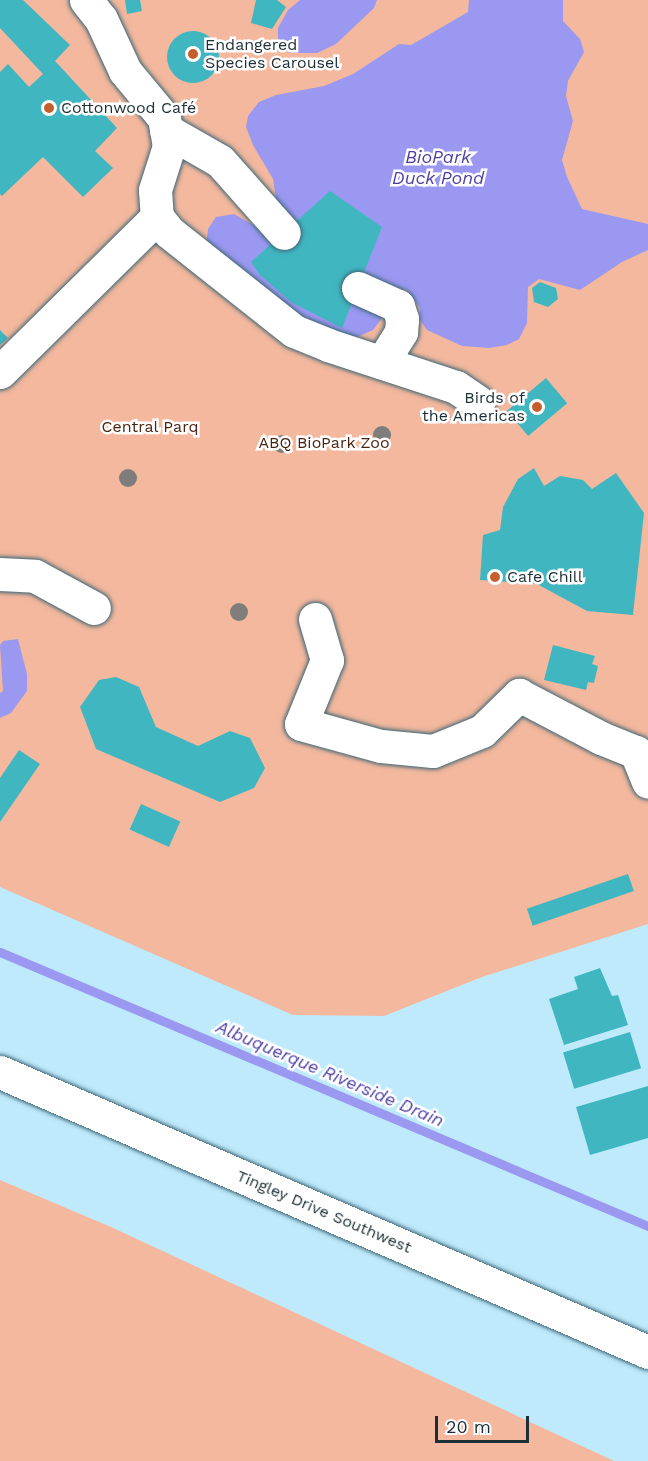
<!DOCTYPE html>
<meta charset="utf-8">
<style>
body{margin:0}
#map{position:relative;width:648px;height:1461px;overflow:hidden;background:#beeafc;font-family:"Work Sans",sans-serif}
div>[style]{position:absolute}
.green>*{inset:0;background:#f3b89e}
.water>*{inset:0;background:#9b98f2}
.stream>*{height:9px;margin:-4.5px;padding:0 4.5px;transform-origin:4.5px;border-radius:4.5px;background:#9b98f2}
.building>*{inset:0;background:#40b6c1;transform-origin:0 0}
.round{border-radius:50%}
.roads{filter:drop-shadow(0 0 2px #3d6675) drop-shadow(0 0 2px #3d6675)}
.street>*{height:33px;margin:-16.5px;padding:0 16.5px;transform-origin:16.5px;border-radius:16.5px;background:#fff}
.secondary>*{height:33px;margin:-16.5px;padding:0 16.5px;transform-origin:16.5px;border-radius:16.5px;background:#fff}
.trees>*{width:18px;height:18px;margin:-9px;border-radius:50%;background:#7e7d7b}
.dots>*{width:16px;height:16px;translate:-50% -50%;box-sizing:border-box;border:3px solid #fff;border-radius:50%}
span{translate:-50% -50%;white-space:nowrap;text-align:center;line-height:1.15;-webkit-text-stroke:5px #fff;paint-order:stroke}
.poi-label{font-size:16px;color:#1d2f36}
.left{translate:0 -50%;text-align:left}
.right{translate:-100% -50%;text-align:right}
.park-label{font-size:16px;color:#4a2412}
.street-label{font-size:16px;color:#1d2f36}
.water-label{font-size:18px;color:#4d3ea5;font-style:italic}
.scale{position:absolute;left:435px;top:1416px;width:94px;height:27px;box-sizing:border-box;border:3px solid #1d2f36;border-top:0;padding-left:8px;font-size:18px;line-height:21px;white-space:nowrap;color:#1d2f36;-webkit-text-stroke:4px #fff;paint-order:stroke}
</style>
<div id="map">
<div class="green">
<i style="clip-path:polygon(0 0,648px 0,648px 924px,482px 977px,384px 1016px,293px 1015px,0 887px)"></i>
<i style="clip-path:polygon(0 1180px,111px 1227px,614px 1461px,0 1461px)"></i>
</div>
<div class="water">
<i style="clip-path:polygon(300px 0,377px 0,374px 8px,336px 44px,317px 53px,291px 53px,282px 47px,278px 38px,278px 28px,288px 10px)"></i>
<i style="clip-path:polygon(469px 0,563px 0,563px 21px,580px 39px,584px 52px,568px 81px,566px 96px,573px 121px,562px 160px,567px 177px,582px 209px,648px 224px,648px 250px,622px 262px,580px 290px,539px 279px,528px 287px,527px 323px,519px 339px,507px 345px,489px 348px,462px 346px,427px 330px,420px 320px,420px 308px,406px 289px,391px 296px,380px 321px,373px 330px,357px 337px,342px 338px,319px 330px,206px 245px,208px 229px,216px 217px,234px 214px,253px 225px,277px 205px,273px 179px,253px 145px,246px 127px,248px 116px,259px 102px,276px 95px,324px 86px,353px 74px,399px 44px,411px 45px,468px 12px)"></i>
<i style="clip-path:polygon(18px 639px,27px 674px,27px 691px,11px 713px,0 718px,0 693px,3px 691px,0 645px,3px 641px)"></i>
</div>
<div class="stream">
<i style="left:0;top:952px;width:704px;rotate:22.92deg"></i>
</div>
<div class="building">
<i style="clip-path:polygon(0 0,23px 0,70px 45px,55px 61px,117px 128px,95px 151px,113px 168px,83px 197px,43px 157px,2px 196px,0 194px,0 72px,8px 64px,29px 87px,43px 74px,0 28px)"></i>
<i style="clip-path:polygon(125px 0,140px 0,142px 11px,127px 14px)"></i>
<i style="clip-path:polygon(256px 0,277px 0,286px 7px,272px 29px,251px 23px)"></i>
<i class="round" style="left:167px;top:31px;width:52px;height:52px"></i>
<i style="clip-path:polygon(330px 191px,382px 227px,342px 328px,291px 302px,259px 274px,251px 262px)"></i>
<i style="clip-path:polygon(540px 282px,556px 288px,558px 299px,548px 307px,534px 302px,532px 288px)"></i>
<i style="clip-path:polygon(0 330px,8px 338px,0 345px)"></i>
<i style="left:546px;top:378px;width:33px;height:51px;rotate:50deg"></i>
<i style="clip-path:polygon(534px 468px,544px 486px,560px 476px,583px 480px,592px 489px,616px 473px,644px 513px,633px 615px,587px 611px,537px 584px,480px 580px,483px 535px,500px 530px,503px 507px,518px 479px)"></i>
<i style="clip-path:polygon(553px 645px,595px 656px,592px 664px,598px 666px,594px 683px,588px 682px,586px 690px,544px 680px)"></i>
<i style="clip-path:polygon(116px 677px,139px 687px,156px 727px,198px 746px,230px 731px,250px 738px,265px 768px,254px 788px,220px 802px,96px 749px,80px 707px,99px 680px)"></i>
<i style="clip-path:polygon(19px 750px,40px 764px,0 822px,0 778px)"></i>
<i style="left:141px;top:804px;width:43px;height:28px;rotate:24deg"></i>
<i style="left:628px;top:874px;width:18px;height:107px;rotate:71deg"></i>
<i style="clip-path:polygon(600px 968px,612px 996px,618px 995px,628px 1025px,564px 1045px,549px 999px,578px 989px,574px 977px)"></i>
<i style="left:630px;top:1032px;width:38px;height:70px;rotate:73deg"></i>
<i style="clip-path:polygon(648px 1086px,648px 1138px,590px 1155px,576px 1107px)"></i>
</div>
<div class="roads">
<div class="street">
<i style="left:86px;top:0;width:24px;rotate:52deg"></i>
<i style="left:101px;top:19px;width:57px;rotate:65.2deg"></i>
<i style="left:125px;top:71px;width:61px;rotate:50.3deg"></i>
<i style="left:164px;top:118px;width:28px;rotate:80deg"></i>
<i style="left:169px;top:146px;width:46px;rotate:107.7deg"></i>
<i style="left:155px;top:190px;width:27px;rotate:86deg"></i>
<i style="left:157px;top:217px;width:19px;rotate:51deg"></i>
<i style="left:169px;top:232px;width:159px;rotate:38.4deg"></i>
<i style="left:294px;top:331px;width:37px;rotate:22deg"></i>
<i style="left:328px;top:345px;width:135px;rotate:18.2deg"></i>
<i style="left:456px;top:387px;width:27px;rotate:34deg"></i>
<i style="left:166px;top:130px;width:62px;rotate:29.9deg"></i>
<i style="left:220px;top:161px;width:96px;rotate:48.4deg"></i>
<i style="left:358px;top:288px;width:44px;rotate:24.2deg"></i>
<i style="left:398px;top:306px;width:14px;rotate:73deg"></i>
<i style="left:402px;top:319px;width:13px;rotate:94deg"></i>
<i style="left:401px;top:332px;width:36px;rotate:122deg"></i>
<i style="left:0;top:372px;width:221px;rotate:-44.6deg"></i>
<i style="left:0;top:574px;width:35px;rotate:3deg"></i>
<i style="left:35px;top:576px;width:67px;rotate:28.5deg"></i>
<i style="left:315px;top:619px;width:43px;rotate:73.7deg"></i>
<i style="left:327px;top:660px;width:69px;rotate:112.1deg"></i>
<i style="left:301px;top:724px;width:83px;rotate:15.4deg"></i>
<i style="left:381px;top:746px;width:52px;rotate:5.5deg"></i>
<i style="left:433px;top:751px;width:53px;rotate:-22.2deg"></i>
<i style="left:482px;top:731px;width:52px;rotate:-44.2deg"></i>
<i style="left:519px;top:695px;width:93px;rotate:27.7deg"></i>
<i style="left:601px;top:738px;width:38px;rotate:22deg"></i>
<i style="left:636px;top:752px;width:32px;rotate:68deg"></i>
</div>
<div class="secondary">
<i style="left:0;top:1072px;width:706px;rotate:23.37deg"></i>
</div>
</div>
<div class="trees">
<i style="left:382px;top:435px"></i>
<i style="left:282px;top:444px"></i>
<i style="left:128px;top:478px"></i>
<i style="left:239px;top:612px"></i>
</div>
<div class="dots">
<i style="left:193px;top:54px;background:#c45f2d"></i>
<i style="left:49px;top:108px;background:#c45f2d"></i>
<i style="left:537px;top:407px;background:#c45f2d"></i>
<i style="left:495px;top:577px;background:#c45f2d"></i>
</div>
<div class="poi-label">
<span class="left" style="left:205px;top:54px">Endangered<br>Species Carousel</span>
<span class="left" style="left:61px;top:108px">Cottonwood Café</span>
<span class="right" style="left:525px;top:407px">Birds of<br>the Americas</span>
<span class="left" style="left:507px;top:577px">Cafe Chill</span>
</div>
<div class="park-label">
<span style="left:150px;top:427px">Central Parq</span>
<span style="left:324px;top:443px">ABQ BioPark Zoo</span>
</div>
<div class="street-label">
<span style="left:324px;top:1212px;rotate:23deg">Tingley Drive Southwest</span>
</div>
<div class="water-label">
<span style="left:438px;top:168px">BioPark<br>Duck Pond</span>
<span style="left:330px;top:1074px;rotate:23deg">Albuquerque Riverside Drain</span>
</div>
<div class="scale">20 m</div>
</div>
